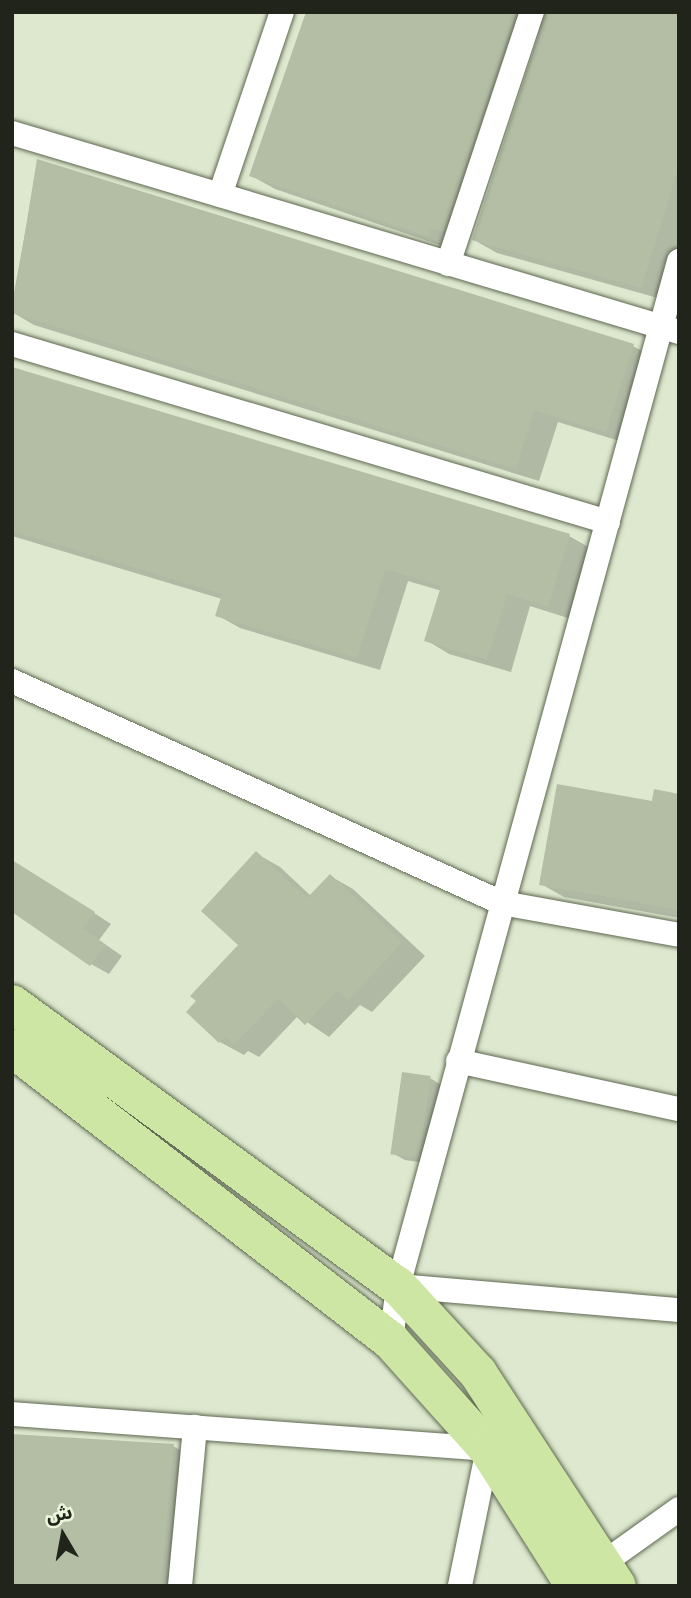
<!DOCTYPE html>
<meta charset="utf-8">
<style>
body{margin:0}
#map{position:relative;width:691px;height:1598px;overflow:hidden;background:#dde8ce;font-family:"Work Sans","Noto Sans Arabic",sans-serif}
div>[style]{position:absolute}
.shadow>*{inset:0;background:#0003}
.building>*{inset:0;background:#b3bea5;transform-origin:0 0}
.roads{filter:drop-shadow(0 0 2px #5f6852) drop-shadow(0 0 2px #5f6852)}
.street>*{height:24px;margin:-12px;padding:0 12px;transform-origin:12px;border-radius:12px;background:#fff}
.primary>*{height:38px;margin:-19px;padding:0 19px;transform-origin:19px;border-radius:19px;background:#cee6a3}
span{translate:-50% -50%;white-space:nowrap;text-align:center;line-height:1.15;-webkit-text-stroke:5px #eaf5db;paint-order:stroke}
.frame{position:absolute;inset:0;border:14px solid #20241b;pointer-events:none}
.north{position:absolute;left:28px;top:1500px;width:70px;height:70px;-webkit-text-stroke:5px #eaf5db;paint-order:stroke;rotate:350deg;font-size:19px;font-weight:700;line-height:28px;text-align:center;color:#20241b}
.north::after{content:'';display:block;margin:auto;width:24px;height:32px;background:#20241b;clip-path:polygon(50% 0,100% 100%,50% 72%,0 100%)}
</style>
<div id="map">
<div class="shadow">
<i style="clip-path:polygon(307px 12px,547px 12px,451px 249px,275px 189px,252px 176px)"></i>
<i style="clip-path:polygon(679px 12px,679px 254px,665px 300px,497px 253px,474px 240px)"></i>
<i style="clip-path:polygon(38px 162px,633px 346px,656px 359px,629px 444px,558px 422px,539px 481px,34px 325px,12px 312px,12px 304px)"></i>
<i style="clip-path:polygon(12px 369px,569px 536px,592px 549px,571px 619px,530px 606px,511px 672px,449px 654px,426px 640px,442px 591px,408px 581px,380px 670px,240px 628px,217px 615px,222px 599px,12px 536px)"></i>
<i style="clip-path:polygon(679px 796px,679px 918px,564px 897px,541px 884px,653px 803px)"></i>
<i style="clip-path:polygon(257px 854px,280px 867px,311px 896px,330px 876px,353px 889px,425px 956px,372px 1012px,360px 1005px,329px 1037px,298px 1016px,259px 1057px,248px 1051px,244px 1055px,220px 1042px,188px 1012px,240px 945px)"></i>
<i style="clip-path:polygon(48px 883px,111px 924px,99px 940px,122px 956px,109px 974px,91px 964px)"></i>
<i style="clip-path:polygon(430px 1078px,443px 1086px,430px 1164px,405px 1160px,392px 1153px)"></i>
<i style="clip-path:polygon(173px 1446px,196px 1459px,185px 1586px,12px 1586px)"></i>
</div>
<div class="building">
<i style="clip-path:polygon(306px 12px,516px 12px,443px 232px,430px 229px,428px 237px,249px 176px)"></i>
<i style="clip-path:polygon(546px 12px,679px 12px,679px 167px,641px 288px,472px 240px)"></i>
<i style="clip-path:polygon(37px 159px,634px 344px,606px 432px,534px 410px,516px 469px,12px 313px)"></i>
<i style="clip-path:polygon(12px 367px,570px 534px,548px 607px,507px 594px,487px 660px,424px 641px,441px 586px,385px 569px,357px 658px,215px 616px,222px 594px,12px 531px)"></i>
<i style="clip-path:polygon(557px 784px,652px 801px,654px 789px,679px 794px,679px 910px,539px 885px)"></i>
<i style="clip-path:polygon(256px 851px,307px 898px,330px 874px,403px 942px,348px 1000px,338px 990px,305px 1025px,278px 999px,234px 1045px,225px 1037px,219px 1043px,186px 1012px,196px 1001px,190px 996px,238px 945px,201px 911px)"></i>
<i style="clip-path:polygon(12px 860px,95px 912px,83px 928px,106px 945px,90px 966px,12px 912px)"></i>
<i style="left:402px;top:1072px;width:29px;height:83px;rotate:8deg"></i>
<i style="clip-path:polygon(12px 1434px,174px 1444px,161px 1586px,12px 1586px)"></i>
</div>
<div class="roads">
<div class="street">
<i style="left:12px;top:133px;width:696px;rotate:16.61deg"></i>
<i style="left:220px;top:195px;width:193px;rotate:-71.3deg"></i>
<i style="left:448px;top:264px;width:266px;rotate:-71.6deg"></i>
<i style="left:12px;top:344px;width:622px;rotate:16.63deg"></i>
<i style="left:12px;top:681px;width:538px;rotate:24.37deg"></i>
<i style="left:502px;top:903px;width:180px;rotate:10.2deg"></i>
<i style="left:458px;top:1061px;width:226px;rotate:12.3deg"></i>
<i style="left:398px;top:1286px;width:282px;rotate:4.9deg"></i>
<i style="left:391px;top:1341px;width:55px;rotate:-82.7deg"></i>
<i style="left:398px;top:1286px;width:1063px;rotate:-74.67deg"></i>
<i style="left:12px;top:1414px;width:477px;rotate:4.2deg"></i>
<i style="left:488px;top:1449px;width:140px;rotate:101.6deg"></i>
<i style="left:602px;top:1564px;width:95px;rotate:-35.5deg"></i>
<i style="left:180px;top:1586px;width:160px;rotate:-84.6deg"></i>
</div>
<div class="primary">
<i style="left:12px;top:1004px;width:478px;rotate:36.2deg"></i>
<i style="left:398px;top:1286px;width:118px;rotate:47.4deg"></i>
<i style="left:478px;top:1373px;width:254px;rotate:56.9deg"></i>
<i style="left:12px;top:1048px;width:479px;rotate:37.7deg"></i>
<i style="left:391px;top:1341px;width:145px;rotate:48.1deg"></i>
<i style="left:488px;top:1449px;width:162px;rotate:57.6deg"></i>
</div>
</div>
<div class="frame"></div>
<div class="north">ش</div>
</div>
